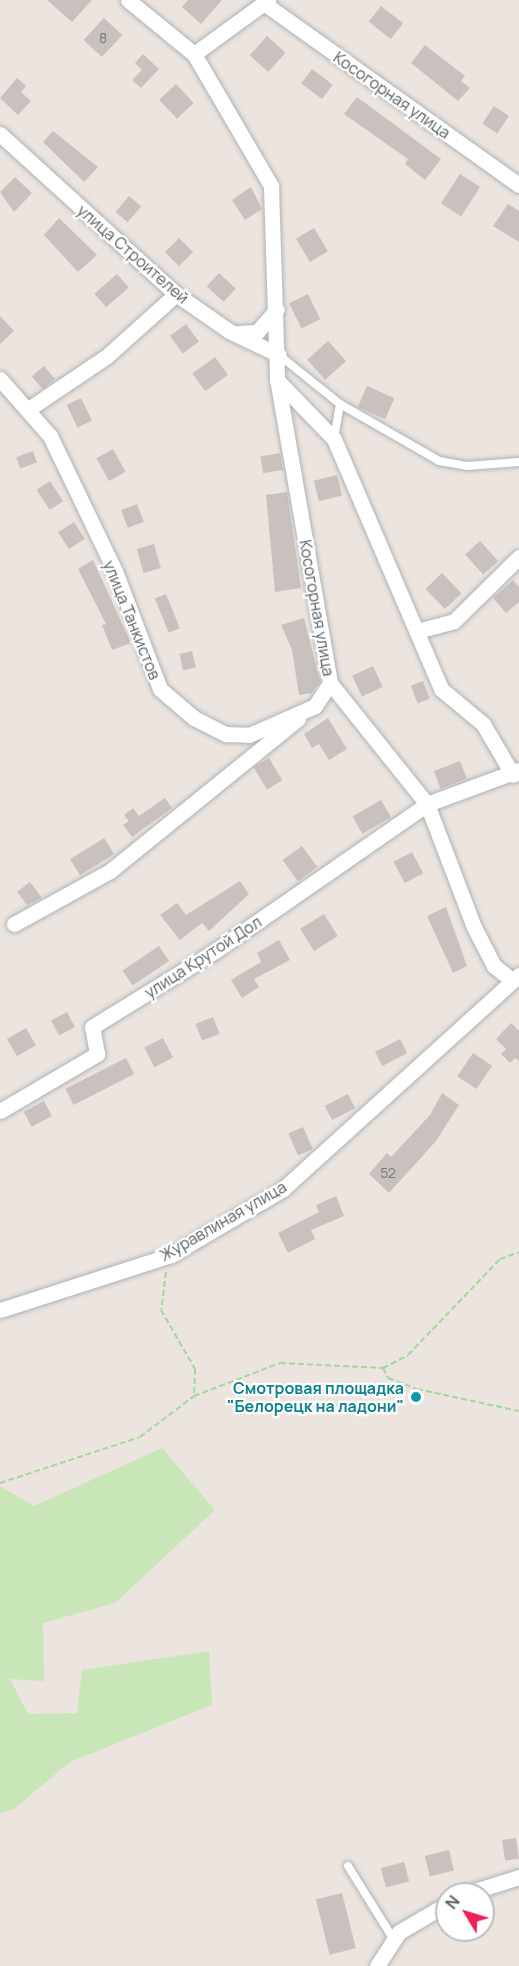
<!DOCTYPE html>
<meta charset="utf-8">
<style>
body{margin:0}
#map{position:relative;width:519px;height:1966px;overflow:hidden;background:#ece4df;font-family:Manrope,sans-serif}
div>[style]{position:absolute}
.green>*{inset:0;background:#c9e6b9}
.building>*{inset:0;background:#c9c1be;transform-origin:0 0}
.path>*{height:2px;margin-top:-1px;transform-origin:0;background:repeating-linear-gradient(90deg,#a1d89c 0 6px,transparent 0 9px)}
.roads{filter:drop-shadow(0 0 2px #adb3b6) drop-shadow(0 0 2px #adb3b6)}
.service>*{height:8px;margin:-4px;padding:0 4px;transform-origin:4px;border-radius:4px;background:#fff}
.minor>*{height:15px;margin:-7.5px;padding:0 7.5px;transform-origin:7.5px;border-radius:7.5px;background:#fff}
.dots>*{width:16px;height:16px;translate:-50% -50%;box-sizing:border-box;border:3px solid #fff;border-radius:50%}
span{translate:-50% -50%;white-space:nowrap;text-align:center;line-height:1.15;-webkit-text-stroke:4.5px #fff;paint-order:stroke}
.number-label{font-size:14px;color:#747878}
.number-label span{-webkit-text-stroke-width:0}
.street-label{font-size:16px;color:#585f61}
.culture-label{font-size:16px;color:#0d838f;font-weight:700}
.right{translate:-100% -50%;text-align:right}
.north{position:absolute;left:435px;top:1882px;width:60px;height:60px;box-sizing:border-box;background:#fff;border:2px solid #bcbfc0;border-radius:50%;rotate:308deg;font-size:16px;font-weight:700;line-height:24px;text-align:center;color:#585f61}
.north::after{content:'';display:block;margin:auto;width:21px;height:27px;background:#f12058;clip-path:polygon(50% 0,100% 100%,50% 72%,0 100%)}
</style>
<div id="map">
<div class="green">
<i style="clip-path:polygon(162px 1448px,215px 1510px,115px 1603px,43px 1623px,44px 1681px,10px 1679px,28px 1714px,77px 1713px,82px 1670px,209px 1651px,212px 1705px,70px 1762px,14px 1809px,0 1813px,0 1486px,34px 1506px)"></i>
</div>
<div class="building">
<i style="clip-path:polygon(47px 0,92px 0,72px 22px)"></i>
<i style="clip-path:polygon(188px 0,222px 0,201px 24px,182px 7px)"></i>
<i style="left:381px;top:6px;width:28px;height:20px;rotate:38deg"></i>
<i style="left:104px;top:18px;width:25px;height:30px;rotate:43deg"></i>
<i style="left:267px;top:36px;width:25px;height:26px;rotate:42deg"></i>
<i style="clip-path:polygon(425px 45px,465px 76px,461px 81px,470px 88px,458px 101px,411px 63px)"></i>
<i style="clip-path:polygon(143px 54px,159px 69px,141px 88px,132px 80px,142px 70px,135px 63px)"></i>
<i style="left:312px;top:69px;width:26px;height:18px;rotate:37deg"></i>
<i style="clip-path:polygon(17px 78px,26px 86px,21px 92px,31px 101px,18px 115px,0 98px)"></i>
<i style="left:176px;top:84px;width:26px;height:23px;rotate:47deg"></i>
<i style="clip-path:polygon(357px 97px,441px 159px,425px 180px,405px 164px,408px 159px,344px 114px)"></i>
<i style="left:494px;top:106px;width:18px;height:21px;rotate:34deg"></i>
<i style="clip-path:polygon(53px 131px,98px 167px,84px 182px,43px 142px)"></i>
<i style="left:460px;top:174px;width:24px;height:35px;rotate:33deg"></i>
<i style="clip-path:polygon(15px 177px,32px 193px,14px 212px,0 192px)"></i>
<i style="clip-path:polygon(251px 187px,262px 209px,245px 220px,232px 200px)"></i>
<i style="left:129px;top:196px;width:16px;height:21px;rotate:40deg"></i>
<i style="clip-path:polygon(508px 204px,519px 211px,519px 242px,493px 226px)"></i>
<i style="clip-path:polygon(59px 218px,97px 255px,78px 272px,44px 235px)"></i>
<i style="left:314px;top:228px;width:27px;height:21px;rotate:59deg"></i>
<i style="left:179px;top:238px;width:20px;height:20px;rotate:45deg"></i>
<i style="left:219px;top:273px;width:23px;height:18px;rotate:43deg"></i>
<i style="left:117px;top:274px;width:18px;height:30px;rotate:49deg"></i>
<i style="left:308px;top:294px;width:28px;height:21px;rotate:64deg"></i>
<i style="clip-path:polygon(0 316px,14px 331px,0 344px)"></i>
<i style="left:186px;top:324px;width:22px;height:20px;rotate:54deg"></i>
<i style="left:328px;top:341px;width:27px;height:28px;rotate:48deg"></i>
<i style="left:215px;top:357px;width:22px;height:28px;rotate:54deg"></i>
<i style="left:44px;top:366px;width:17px;height:16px;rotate:50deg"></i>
<i style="left:367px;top:386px;width:30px;height:23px;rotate:24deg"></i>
<i style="left:81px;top:398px;width:25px;height:16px;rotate:64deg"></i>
<i style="left:113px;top:449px;width:26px;height:19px;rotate:61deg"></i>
<i style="left:33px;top:451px;width:12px;height:18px;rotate:70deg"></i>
<i style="left:280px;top:453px;width:17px;height:20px;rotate:80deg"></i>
<i style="left:337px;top:475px;width:21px;height:24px;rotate:76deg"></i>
<i style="left:50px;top:481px;width:24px;height:16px;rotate:57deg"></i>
<i style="clip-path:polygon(287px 492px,301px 588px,275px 592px,266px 495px)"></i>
<i style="left:137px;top:504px;width:19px;height:17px;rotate:69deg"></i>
<i style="left:74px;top:522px;width:20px;height:19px;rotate:57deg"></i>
<i style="left:480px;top:541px;width:27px;height:20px;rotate:48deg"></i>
<i style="left:154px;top:544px;width:25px;height:18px;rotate:74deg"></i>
<i style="clip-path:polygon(93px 560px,131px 643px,112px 650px,102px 625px,106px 624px,78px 569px)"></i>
<i style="left:442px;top:573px;width:28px;height:23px;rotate:46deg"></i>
<i style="clip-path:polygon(513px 580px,519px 587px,519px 602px,506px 613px,493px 598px)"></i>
<i style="left:166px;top:594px;width:37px;height:12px;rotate:68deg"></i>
<i style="clip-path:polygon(304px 618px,320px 681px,312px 693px,299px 695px,292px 650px,281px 625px)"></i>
<i style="left:192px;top:651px;width:17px;height:13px;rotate:77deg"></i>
<i style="left:373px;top:666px;width:23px;height:23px;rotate:65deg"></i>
<i style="left:423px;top:681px;width:19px;height:13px;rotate:69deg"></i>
<i style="clip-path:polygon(328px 718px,347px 749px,329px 760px,319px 744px,312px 748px,304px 734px)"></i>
<i style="left:269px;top:758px;width:26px;height:18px;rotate:59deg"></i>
<i style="left:460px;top:761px;width:19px;height:28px;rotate:69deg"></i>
<i style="clip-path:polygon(165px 798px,172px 808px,132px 837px,123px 825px,129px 821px,124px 815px,133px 808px,139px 816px)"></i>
<i style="left:381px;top:800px;width:20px;height:33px;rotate:60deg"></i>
<i style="left:104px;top:838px;width:19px;height:40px;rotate:58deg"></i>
<i style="left:302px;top:846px;width:26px;height:24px;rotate:54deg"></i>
<i style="left:412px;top:852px;width:24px;height:21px;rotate:62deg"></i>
<i style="clip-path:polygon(240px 881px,249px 894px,209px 931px,202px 923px,180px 940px,160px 915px,177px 903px,186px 915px)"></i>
<i style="clip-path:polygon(30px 882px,42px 898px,27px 905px,17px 892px)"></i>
<i style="clip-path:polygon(446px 907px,467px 966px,453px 973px,427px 916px)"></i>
<i style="left:324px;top:914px;width:26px;height:28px;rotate:58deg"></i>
<i style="clip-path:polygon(279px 940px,290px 960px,254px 979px,259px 987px,242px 998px,231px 980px,261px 962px,257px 953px)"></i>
<i style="left:159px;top:946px;width:18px;height:44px;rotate:56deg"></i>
<i style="left:67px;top:1012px;width:17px;height:18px;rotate:62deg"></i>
<i style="left:213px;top:1017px;width:18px;height:19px;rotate:68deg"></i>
<i style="clip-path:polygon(511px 1023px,519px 1031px,519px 1061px,515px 1058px,510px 1063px,501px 1054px,506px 1049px,496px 1039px)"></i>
<i style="left:26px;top:1028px;width:20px;height:22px;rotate:60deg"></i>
<i style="left:163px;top:1038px;width:22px;height:21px;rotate:63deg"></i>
<i style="left:400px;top:1039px;width:16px;height:28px;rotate:63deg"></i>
<i style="left:473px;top:1053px;width:23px;height:28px;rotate:34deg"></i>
<i style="left:126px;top:1058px;width:18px;height:68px;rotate:63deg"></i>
<i style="clip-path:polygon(442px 1093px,459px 1105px,436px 1141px,389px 1193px,369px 1174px,387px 1153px,391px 1157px,430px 1115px)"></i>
<i style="left:348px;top:1094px;width:16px;height:26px;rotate:63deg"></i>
<i style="left:44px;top:1101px;width:17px;height:23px;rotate:62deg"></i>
<i style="left:303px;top:1127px;width:24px;height:16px;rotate:66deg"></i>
<i style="clip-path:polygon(336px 1196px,344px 1216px,311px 1230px,315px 1239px,288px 1253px,278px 1233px,319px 1212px,316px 1205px)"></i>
<i style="left:516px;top:1838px;width:21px;height:14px;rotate:82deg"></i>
<i style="left:449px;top:1850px;width:21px;height:25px;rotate:76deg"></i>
<i style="left:404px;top:1862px;width:20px;height:24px;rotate:75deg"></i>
<i style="left:342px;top:1893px;width:57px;height:27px;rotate:76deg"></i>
</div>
<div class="path">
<i style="left:166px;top:1272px;width:38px;rotate:97deg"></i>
<i style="left:161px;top:1310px;width:68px;rotate:60deg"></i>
<i style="left:195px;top:1369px;width:27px;rotate:92deg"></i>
<i style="left:383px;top:1368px;width:11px;rotate:63deg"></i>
<i style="left:388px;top:1378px;width:31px;rotate:21deg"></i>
<i style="left:417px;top:1389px;width:104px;rotate:12.2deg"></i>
<i style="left:0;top:1483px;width:147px;rotate:-18.2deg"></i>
<i style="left:140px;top:1437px;width:68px;rotate:-37.2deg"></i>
<i style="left:194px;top:1396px;width:92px;rotate:-21deg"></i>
<i style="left:280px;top:1363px;width:103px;rotate:2.8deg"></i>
<i style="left:383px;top:1368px;width:28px;rotate:-27deg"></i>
<i style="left:408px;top:1355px;width:133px;rotate:-46.2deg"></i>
<i style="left:500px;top:1259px;width:20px;rotate:-20deg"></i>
</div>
<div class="roads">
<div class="service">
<i style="left:279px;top:355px;width:78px;rotate:38.8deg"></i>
<i style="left:340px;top:404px;width:35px;rotate:100deg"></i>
<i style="left:340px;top:404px;width:114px;rotate:29.9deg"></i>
<i style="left:439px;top:461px;width:28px;rotate:10deg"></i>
<i style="left:467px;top:466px;width:52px;rotate:-4.4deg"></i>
<i style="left:348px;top:1866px;width:87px;rotate:58.1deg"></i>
</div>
<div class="minor">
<i style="left:128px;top:0;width:85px;rotate:39.3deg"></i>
<i style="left:194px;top:54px;width:153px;rotate:59.7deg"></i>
<i style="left:271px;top:186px;width:193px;rotate:88.2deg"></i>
<i style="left:277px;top:379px;width:309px;rotate:80.1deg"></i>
<i style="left:330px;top:683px;width:155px;rotate:51.3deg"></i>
<i style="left:427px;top:804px;width:132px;rotate:69.1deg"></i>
<i style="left:474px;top:927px;width:44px;rotate:62.9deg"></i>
<i style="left:494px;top:966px;width:23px;rotate:38deg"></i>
<i style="left:265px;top:4px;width:312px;rotate:35.5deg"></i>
<i style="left:194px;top:54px;width:92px;rotate:-36.1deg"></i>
<i style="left:0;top:134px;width:238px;rotate:42.3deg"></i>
<i style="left:176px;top:294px;width:65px;rotate:34.9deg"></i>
<i style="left:229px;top:331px;width:55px;rotate:25.6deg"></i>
<i style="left:238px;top:333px;width:19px;rotate:-3deg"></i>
<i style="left:257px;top:332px;width:30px;rotate:-49deg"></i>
<i style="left:0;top:379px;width:76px;rotate:48.7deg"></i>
<i style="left:50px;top:436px;width:150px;rotate:64.3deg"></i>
<i style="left:115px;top:571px;width:126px;rotate:69.1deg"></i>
<i style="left:160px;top:689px;width:45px;rotate:40.5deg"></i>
<i style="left:194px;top:718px;width:36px;rotate:27deg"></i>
<i style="left:226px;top:734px;width:23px;rotate:2deg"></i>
<i style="left:249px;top:735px;width:72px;rotate:-23.7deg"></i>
<i style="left:315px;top:706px;width:27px;rotate:-57deg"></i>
<i style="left:277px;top:380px;width:82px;rotate:46deg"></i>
<i style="left:334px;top:439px;width:272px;rotate:66.8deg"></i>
<i style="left:441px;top:689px;width:55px;rotate:39.8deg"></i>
<i style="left:483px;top:724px;width:59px;rotate:59.5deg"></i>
<i style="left:30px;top:408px;width:93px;rotate:-34deg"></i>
<i style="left:107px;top:356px;width:93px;rotate:-41.9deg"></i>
<i style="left:417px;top:631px;width:38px;rotate:-15deg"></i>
<i style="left:454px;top:621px;width:91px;rotate:-44.6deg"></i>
<i style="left:14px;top:924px;width:110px;rotate:-28.9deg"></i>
<i style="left:110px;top:871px;width:242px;rotate:-39deg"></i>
<i style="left:0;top:1111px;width:113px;rotate:-30.4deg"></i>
<i style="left:97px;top:1054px;width:27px;rotate:-100deg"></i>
<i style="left:92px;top:1027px;width:145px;rotate:-31.7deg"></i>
<i style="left:215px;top:951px;width:258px;rotate:-34.7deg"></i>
<i style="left:427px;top:804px;width:98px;rotate:-20.3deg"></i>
<i style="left:0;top:1310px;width:180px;rotate:-17.8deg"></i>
<i style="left:171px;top:1255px;width:130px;rotate:-30.5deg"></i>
<i style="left:283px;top:1189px;width:319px;rotate:-42.2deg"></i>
<i style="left:465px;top:1894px;width:57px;rotate:-17.5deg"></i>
<i style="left:377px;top:1966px;width:40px;rotate:-57.1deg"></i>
<i style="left:399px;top:1932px;width:56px;rotate:-30.3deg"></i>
</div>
</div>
<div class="dots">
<i style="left:416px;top:1397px;background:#0f9aa8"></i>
</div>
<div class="number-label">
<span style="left:103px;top:38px">8</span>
<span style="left:388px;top:1173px">52</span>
</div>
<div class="street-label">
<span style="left:392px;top:95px;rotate:35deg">Косогорная улица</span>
<span style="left:133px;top:254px;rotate:41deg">улица Строителей</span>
<span style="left:317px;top:608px;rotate:80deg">Косогорная улица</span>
<span style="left:132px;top:620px;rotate:68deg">улица Танкистов</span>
<span style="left:203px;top:957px;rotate:-33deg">улица Крутой Дол</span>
<span style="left:223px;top:1221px;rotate:-30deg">Журавлиная улица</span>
</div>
<div class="culture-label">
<span class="right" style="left:404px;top:1397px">Смотровая площадка<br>"Белорецк на ладони"</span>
</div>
<div class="north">N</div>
</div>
